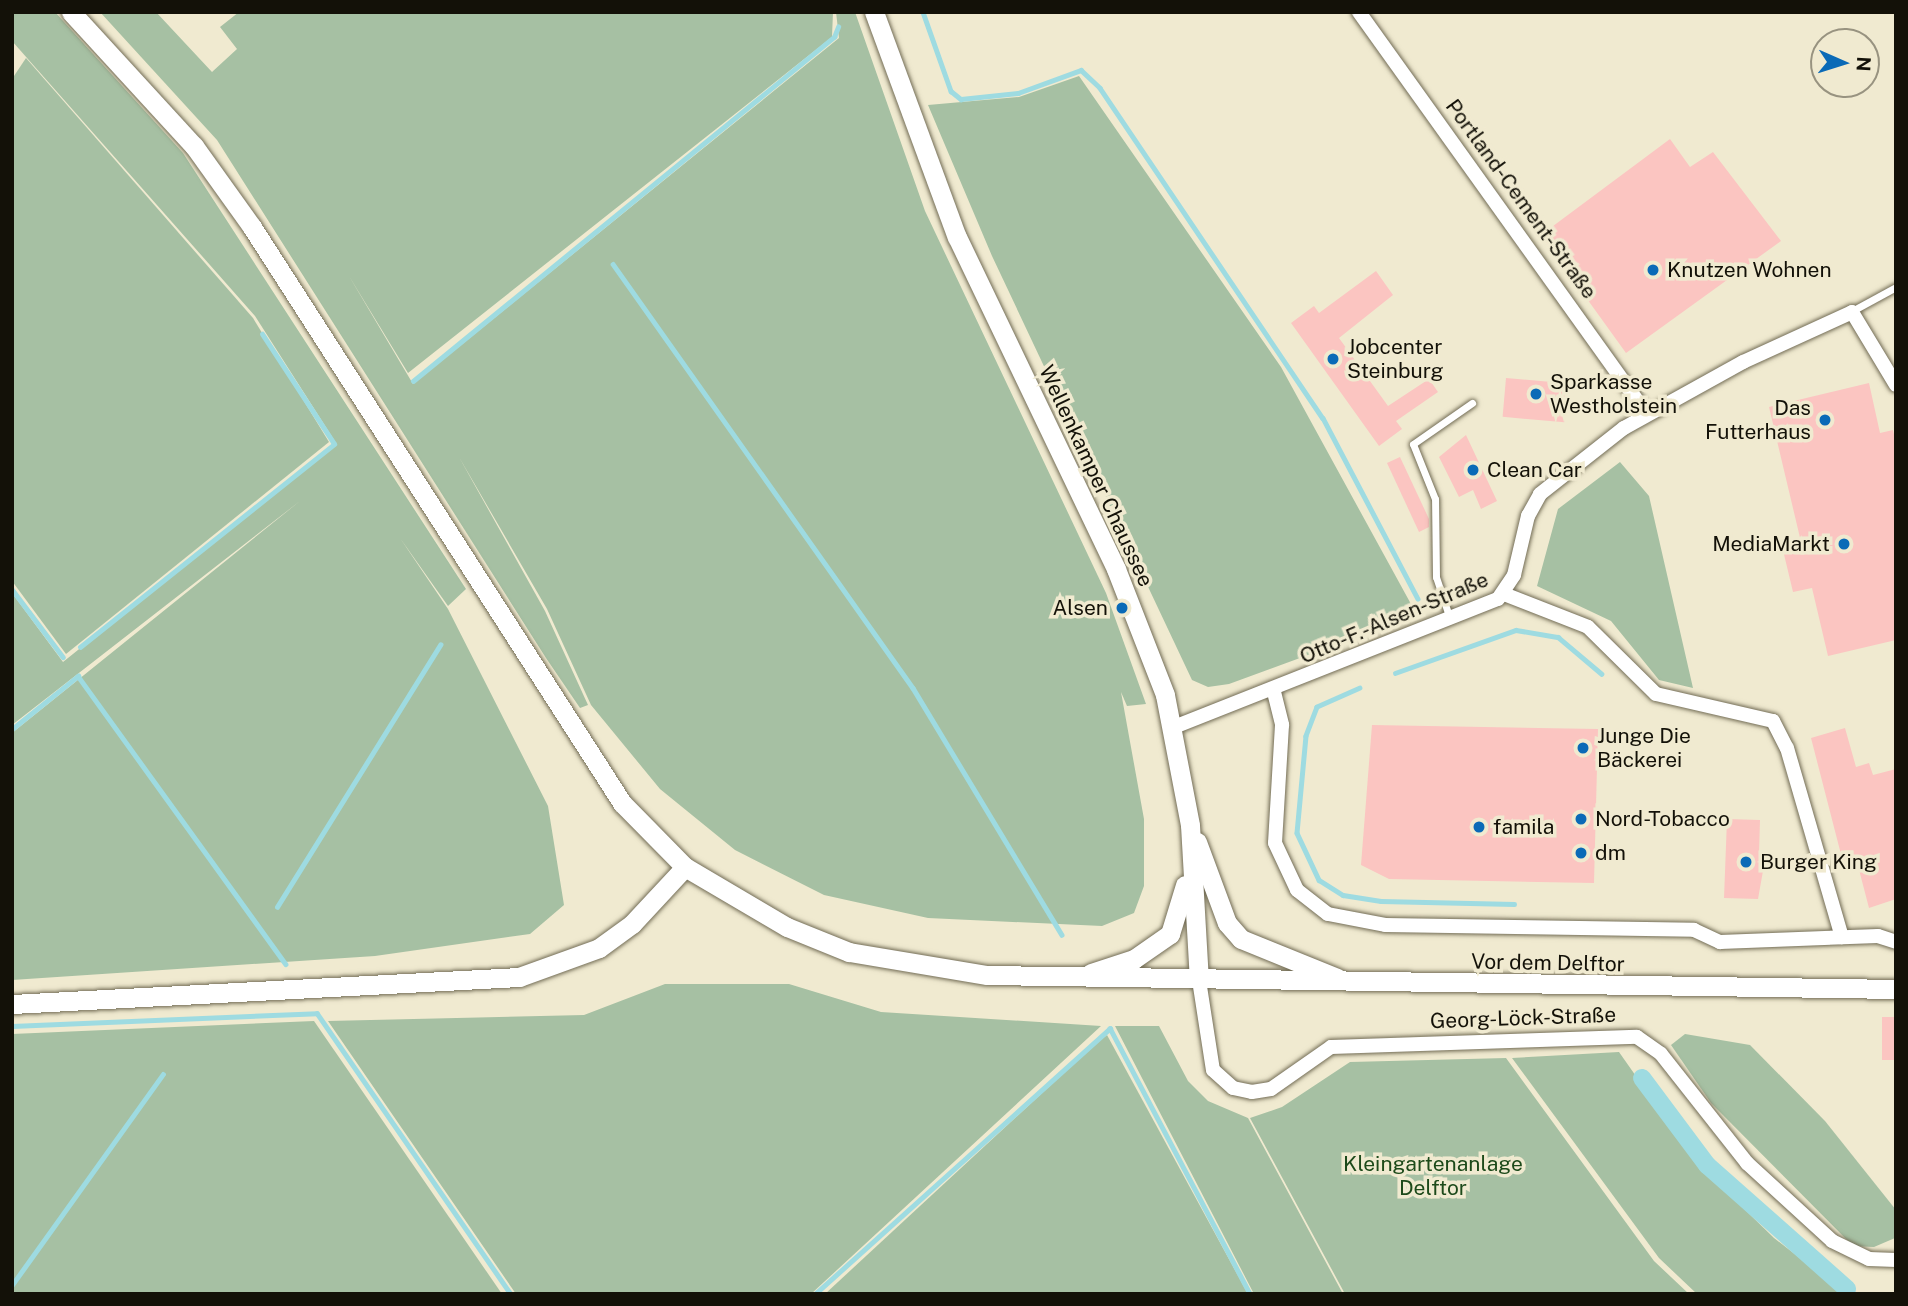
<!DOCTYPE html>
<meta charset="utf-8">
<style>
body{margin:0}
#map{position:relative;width:1908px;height:1306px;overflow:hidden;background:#f0ead0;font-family:"Public Sans",sans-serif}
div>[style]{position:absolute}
.green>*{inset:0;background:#a6c0a3}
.stream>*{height:4.5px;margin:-2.25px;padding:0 2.25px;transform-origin:2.25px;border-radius:2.25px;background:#9edbe1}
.canal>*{height:18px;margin:-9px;padding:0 9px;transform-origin:9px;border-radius:9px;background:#9edbe1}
.building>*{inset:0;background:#fbc5c1;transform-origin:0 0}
.roads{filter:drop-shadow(0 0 2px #726c55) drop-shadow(0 0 2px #726c55)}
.lane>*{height:7px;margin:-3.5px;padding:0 3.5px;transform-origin:3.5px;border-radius:3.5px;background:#fff}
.street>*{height:14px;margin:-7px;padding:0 7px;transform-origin:7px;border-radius:7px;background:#fff}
.secondary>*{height:19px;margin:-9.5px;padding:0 9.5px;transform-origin:9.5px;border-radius:9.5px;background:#fff}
.dots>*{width:19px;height:19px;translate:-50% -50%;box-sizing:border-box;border:4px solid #f0ead0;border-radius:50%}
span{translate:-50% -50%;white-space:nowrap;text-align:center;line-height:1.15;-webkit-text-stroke:7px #f0ead0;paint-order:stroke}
.street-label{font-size:21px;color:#131108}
.poi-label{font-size:21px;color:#131108}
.left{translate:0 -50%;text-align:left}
.right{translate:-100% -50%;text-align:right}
.park-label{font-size:21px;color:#1d4a1a}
.frame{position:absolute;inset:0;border:14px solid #131108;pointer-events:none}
.north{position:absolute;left:1810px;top:28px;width:70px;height:70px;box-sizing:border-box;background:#f0ead0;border:2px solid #989380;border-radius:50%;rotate:93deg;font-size:19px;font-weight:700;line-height:28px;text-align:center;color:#131108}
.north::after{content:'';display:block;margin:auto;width:24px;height:32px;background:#0a6ab7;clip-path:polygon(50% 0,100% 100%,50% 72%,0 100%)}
</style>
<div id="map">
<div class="green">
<i style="clip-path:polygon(12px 12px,55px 12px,183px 153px,466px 589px,448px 606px,400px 538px,448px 609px,548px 806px,564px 905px,530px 934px,375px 956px,12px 980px,12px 733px,300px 501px,12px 725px,12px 593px,63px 662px,336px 443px,255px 316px,12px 41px)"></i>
<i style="clip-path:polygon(100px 12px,156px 12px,212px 72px,237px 49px,220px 27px,239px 12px,833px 12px,832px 37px,408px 373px,349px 276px,413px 384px,839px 38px,836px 12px,855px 12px,925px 211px,1106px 593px,1146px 704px,1127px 706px,1121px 692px,1144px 819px,1144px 886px,1134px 913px,1102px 926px,928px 918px,824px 895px,735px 850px,660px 789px,591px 705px,547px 609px,459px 457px,545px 611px,588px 705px,580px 708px,546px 658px,217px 140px)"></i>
<i style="clip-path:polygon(26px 58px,253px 318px,329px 442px,66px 654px,12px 581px,12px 79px)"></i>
<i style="clip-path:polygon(1079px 76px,1281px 367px,1417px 615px,1229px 684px,1208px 687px,1192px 680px,992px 256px,928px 105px,1019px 97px)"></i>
<i style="clip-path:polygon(1620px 462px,1649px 496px,1693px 688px,1659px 680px,1611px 621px,1537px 586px,1558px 509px)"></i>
<i style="clip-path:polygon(665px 984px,789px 984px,881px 1012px,1101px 1026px,811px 1294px,516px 1294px,328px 1021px,584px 1015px)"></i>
<i style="clip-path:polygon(314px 1021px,502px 1294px,12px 1294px,12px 1034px)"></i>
<i style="clip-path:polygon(1115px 1026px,1159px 1026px,1188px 1081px,1208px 1101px,1248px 1118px,1343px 1294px,1254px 1294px)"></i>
<i style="clip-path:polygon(1685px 1034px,1750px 1045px,1825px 1121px,1896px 1210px,1895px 1238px,1874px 1247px,1853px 1246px,1711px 1103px,1671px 1045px)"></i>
<i style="clip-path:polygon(1107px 1035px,1248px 1294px,825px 1294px,1095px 1044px)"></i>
<i style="clip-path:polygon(1619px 1052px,1697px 1163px,1774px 1238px,1846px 1294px,1697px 1294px,1659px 1258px,1512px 1058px)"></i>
<i style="clip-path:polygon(1506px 1058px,1654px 1261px,1689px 1294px,1345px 1294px,1250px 1118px,1282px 1107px,1350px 1062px)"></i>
</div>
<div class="stream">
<i style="left:923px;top:12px;width:84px;rotate:70.5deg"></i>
<i style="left:951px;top:91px;width:13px;rotate:39deg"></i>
<i style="left:961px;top:99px;width:57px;rotate:-6deg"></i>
<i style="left:1018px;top:93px;width:67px;rotate:-20.1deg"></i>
<i style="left:1081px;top:70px;width:26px;rotate:43deg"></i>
<i style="left:1100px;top:88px;width:398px;rotate:56deg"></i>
<i style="left:1323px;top:418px;width:204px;rotate:62.3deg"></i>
<i style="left:613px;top:264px;width:519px;rotate:54.72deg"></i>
<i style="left:913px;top:688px;width:288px;rotate:58.9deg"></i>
<i style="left:413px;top:381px;width:544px;rotate:-39.25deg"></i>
<i style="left:834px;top:37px;width:11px;rotate:-68deg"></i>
<i style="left:12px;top:589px;width:85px;rotate:53.1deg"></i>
<i style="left:80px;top:647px;width:325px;rotate:-38.6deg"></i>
<i style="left:334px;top:444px;width:131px;rotate:-123.2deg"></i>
<i style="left:1395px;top:673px;width:128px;rotate:-19.6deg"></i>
<i style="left:1516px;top:630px;width:43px;rotate:9.5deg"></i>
<i style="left:1558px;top:637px;width:57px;rotate:40.1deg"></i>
<i style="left:1360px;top:688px;width:47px;rotate:156.2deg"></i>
<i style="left:1317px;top:707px;width:31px;rotate:111deg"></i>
<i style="left:1306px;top:736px;width:97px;rotate:95.3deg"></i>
<i style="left:1297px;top:833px;width:52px;rotate:64.9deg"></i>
<i style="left:1319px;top:880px;width:28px;rotate:32deg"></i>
<i style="left:1343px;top:895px;width:38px;rotate:9deg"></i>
<i style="left:1381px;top:901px;width:133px;rotate:1.3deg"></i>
<i style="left:12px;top:729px;width:85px;rotate:-38.8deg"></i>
<i style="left:78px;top:676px;width:355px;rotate:54.2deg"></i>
<i style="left:277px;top:907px;width:309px;rotate:-58.1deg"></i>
<i style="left:12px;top:1026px;width:305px;rotate:-2.4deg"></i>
<i style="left:317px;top:1013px;width:341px;rotate:55.4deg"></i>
<i style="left:12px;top:1285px;width:259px;rotate:-54.4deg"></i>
<i style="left:815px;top:1294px;width:397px;rotate:-42deg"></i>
<i style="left:1110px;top:1028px;width:301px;rotate:62.2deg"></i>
</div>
<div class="canal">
<i style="left:1642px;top:1078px;width:109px;rotate:53.2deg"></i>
<i style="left:1707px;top:1165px;width:187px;rotate:41.5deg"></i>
</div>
<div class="building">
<i style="clip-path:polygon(1670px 139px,1690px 167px,1713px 152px,1781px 241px,1626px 353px,1541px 235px)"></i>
<i style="clip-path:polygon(1376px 271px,1393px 295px,1339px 338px,1388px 406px,1429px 379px,1438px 392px,1396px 421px,1402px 429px,1379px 446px,1291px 323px,1314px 306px,1319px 313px)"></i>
<i style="left:1506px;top:378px;width:62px;height:39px;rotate:5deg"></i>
<i style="clip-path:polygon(1869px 383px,1880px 433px,1893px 430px,1896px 443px,1896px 640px,1828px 656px,1812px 588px,1793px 592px,1782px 546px,1801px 542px,1769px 407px)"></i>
<i style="clip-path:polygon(1466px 435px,1497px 501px,1481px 509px,1473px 490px,1459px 497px,1439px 457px)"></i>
<i style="clip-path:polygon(1400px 457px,1429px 519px,1429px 527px,1419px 532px,1387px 463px)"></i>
<i style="clip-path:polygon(1372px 725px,1598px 729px,1594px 883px,1389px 879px,1361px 865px)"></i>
<i style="clip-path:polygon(1845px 728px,1856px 767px,1869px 763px,1873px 775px,1896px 769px,1896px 899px,1869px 908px,1857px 862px,1844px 866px,1811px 738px)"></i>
<i style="clip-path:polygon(1727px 819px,1760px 820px,1759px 854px,1766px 854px,1758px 899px,1724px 898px)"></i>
<i style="left:1882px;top:1017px;width:14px;height:43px"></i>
</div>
<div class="roads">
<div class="lane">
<i style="left:1852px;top:311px;width:50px;rotate:-28.6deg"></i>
<i style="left:1450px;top:619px;width:44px;rotate:-108.4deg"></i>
<i style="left:1436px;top:577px;width:78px;rotate:-90.7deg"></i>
<i style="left:1435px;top:499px;width:59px;rotate:-111.8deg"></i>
<i style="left:1413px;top:444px;width:72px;rotate:-34.8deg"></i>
</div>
<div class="street">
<i style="left:1359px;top:12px;width:493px;rotate:54.4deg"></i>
<i style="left:1504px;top:594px;width:90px;rotate:21.4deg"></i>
<i style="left:1588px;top:627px;width:95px;rotate:44.6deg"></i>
<i style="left:1656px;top:694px;width:120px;rotate:13deg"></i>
<i style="left:1773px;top:721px;width:30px;rotate:63deg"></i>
<i style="left:1787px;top:748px;width:197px;rotate:73.8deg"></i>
<i style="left:1274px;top:692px;width:34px;rotate:76deg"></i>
<i style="left:1282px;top:725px;width:118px;rotate:93.4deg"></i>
<i style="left:1275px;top:843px;width:52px;rotate:64.9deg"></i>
<i style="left:1297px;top:890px;width:39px;rotate:38deg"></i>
<i style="left:1328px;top:914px;width:58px;rotate:10.9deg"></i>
<i style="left:1385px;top:925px;width:309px;rotate:0.9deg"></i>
<i style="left:1694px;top:930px;width:29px;rotate:25deg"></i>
<i style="left:1720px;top:942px;width:158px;rotate:-2.2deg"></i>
<i style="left:1878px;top:936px;width:19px;rotate:18deg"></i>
<i style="left:1174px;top:727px;width:348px;rotate:-21.6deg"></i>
<i style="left:1498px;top:599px;width:29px;rotate:-56deg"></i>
<i style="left:1514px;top:575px;width:61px;rotate:-76.7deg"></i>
<i style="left:1528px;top:516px;width:25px;rotate:-61deg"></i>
<i style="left:1540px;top:494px;width:107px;rotate:-38.2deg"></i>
<i style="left:1624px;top:428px;width:136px;rotate:-29deg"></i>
<i style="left:1743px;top:362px;width:120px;rotate:-24.6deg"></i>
<i style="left:1852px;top:312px;width:85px;rotate:58.9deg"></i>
<i style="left:1199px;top:980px;width:91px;rotate:81.2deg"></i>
<i style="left:1213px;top:1070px;width:27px;rotate:42deg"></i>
<i style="left:1233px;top:1088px;width:19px;rotate:12deg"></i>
<i style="left:1252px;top:1092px;width:19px;rotate:-9deg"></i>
<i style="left:1271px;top:1089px;width:73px;rotate:-35deg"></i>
<i style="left:1331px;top:1047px;width:306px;rotate:-1.9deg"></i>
<i style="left:1637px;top:1037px;width:29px;rotate:35deg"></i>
<i style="left:1661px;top:1054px;width:139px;rotate:51.7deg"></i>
<i style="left:1747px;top:1163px;width:115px;rotate:42.5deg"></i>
<i style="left:1832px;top:1241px;width:41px;rotate:25.9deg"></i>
<i style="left:1869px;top:1259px;width:27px;rotate:2deg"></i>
</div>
<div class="secondary">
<i style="left:71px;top:12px;width:182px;rotate:47.5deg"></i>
<i style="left:194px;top:146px;width:100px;rotate:54.4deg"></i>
<i style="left:252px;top:227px;width:685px;rotate:57.28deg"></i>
<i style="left:622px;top:803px;width:90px;rotate:45.5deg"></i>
<i style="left:685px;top:867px;width:118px;rotate:30.5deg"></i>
<i style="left:787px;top:927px;width:67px;rotate:22deg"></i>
<i style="left:849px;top:952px;width:140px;rotate:9.5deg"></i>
<i style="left:987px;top:975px;width:909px;rotate:0.88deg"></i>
<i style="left:874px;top:12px;width:240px;rotate:69.8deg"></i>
<i style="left:957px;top:237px;width:368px;rotate:64.4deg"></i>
<i style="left:1116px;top:569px;width:135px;rotate:68.7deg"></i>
<i style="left:1165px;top:695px;width:132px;rotate:79.1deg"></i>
<i style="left:1190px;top:825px;width:155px;rotate:86.7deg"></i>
<i style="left:1197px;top:842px;width:86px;rotate:69.7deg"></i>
<i style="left:1227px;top:923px;width:21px;rotate:49deg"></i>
<i style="left:1241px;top:939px;width:104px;rotate:22.1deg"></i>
<i style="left:1091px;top:973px;width:45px;rotate:-18deg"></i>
<i style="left:1134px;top:959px;width:44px;rotate:-34.8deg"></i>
<i style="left:1170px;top:934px;width:51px;rotate:-73deg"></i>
<i style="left:12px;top:1004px;width:508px;rotate:-3.05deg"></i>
<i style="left:519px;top:977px;width:85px;rotate:-19.9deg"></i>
<i style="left:599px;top:948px;width:41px;rotate:-36deg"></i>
<i style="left:632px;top:924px;width:78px;rotate:-47.1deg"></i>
</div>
</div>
<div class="dots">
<i style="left:1653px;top:270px;background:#0a6ab7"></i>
<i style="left:1333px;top:359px;background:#0a6ab7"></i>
<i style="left:1536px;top:394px;background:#0a6ab7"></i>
<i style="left:1825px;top:420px;background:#0a6ab7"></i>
<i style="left:1473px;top:470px;background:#0a6ab7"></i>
<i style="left:1844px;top:544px;background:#0a6ab7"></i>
<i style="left:1122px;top:608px;background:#0a6ab7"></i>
<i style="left:1583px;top:748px;background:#0a6ab7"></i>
<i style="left:1581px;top:819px;background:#0a6ab7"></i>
<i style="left:1479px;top:827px;background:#0a6ab7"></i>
<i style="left:1581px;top:853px;background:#0a6ab7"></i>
<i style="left:1746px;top:862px;background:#0a6ab7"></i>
</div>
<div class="street-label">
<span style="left:1521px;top:199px;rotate:54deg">Portland-Cement-Straße</span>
<span style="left:1096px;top:476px;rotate:65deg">Wellenkamper Chaussee</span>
<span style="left:1394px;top:618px;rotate:-23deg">Otto-F.-Alsen-Straße</span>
<span style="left:1548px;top:963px;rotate:1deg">Vor dem Delftor</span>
<span style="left:1523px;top:1018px;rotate:-2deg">Georg-Löck-Straße</span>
</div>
<div class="poi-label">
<span class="left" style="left:1667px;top:270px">Knutzen Wohnen</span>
<span class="left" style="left:1347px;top:359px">Jobcenter<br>Steinburg</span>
<span class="left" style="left:1550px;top:394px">Sparkasse<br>Westholstein</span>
<span class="right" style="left:1811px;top:420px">Das<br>Futterhaus</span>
<span class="left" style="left:1487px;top:470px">Clean Car</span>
<span class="right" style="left:1830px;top:544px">MediaMarkt</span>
<span class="right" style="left:1108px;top:608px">Alsen</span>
<span class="left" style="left:1597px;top:748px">Junge Die<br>Bäckerei</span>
<span class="left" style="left:1595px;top:819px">Nord-Tobacco</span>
<span class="left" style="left:1493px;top:827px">famila</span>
<span class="left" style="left:1595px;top:853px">dm</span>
<span class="left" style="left:1760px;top:862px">Burger King</span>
</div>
<div class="park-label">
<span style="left:1433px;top:1176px">Kleingartenanlage<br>Delftor</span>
</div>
<div class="frame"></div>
<div class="north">N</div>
</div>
